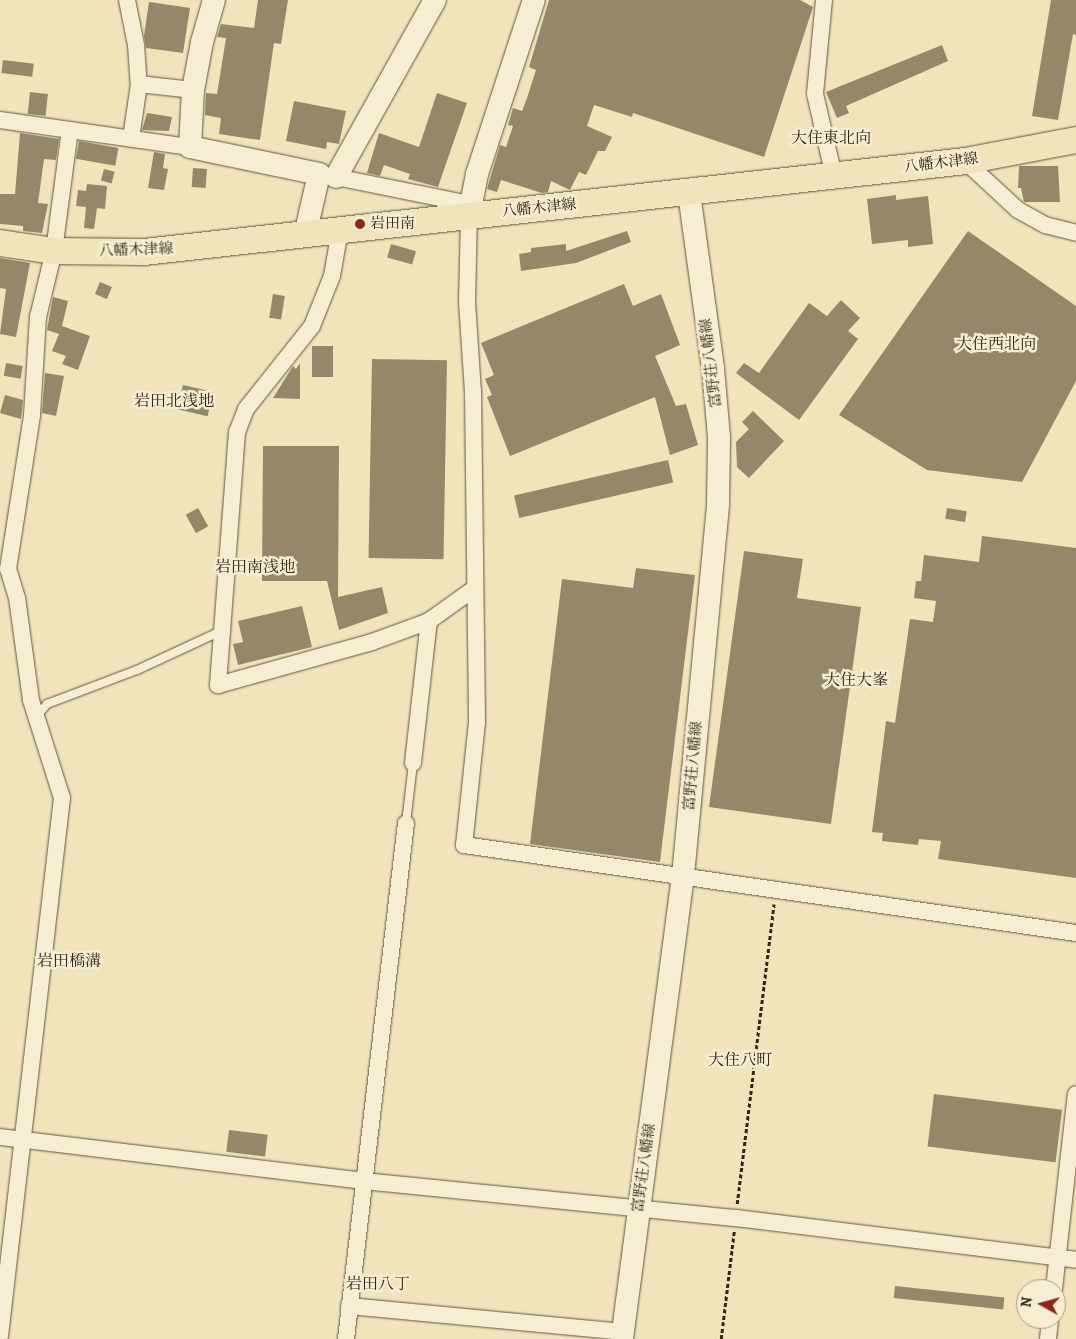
<!DOCTYPE html>
<meta charset="utf-8">
<style>
body{margin:0}
#map{position:relative;width:1076px;height:1339px;overflow:hidden;background:#f1e3ba;font-family:Alegreya,"Noto Serif JP",serif}
div>[style]{position:absolute}
.building>*{inset:0;background:#95886a;transform-origin:0 0}
.path>*{height:2.5px;margin-top:-1.25px;transform-origin:0;background:repeating-linear-gradient(90deg,#322614 0 4px,transparent 0 6.5px)}
.roads{filter:drop-shadow(0 0 1px #62553e) drop-shadow(0 0 1px #62553e)}
.lane>*{height:8px;margin:-4px;padding:0 4px;transform-origin:4px;border-radius:4px;background:#f6edd2}
.street>*{height:16px;margin:-8px;padding:0 8px;transform-origin:8px;border-radius:8px;background:#f6edd2}
.secondary>*{height:22px;margin:-11px;padding:0 11px;transform-origin:11px;border-radius:11px;background:#f6edd2}
.primary>*{height:26px;margin:-13px;padding:0 13px;transform-origin:13px;border-radius:13px;background:#f1e3ba}
.dots>*{width:14px;height:14px;translate:-50% -50%;box-sizing:border-box;border:2px solid #f6edd2;border-radius:50%}
span{translate:-50% -50%;white-space:nowrap;text-align:center;line-height:1.15;-webkit-text-stroke:5px #f6edd2;paint-order:stroke}
.street-label{font-size:15px;color:#322614}
.poi-label{font-size:15px;color:#322614}
.left{translate:0 -50%;text-align:left}
.neighbourhood-label{font-size:16px;color:#322614}
.north{position:absolute;left:1016px;top:1279px;width:50px;height:50px;box-sizing:border-box;background:#f6edd2;border:1px solid #a89d86;border-radius:50%;rotate:277deg;font-size:14px;font-weight:700;line-height:20px;text-align:center;color:#322614}
.north::after{content:'';display:block;margin:auto;width:18px;height:22px;background:#8f2418;clip-path:polygon(50% 0,100% 100%,50% 72%,0 100%)}
</style>
<div id="map">
<div class="building">
<i style="clip-path:polygon(258px 0,288px 0,281px 44px,274px 43px,260px 140px,219px 134px,221px 118px,205px 115px,206px 93px,217px 94px,226px 38px,217px 37px,221px 24px,254px 28px)"></i>
<i style="clip-path:polygon(549px 0,800px 0,813px 7px,764px 157px,633px 113px,632px 117px,594px 105px,587px 126px,612px 137px,605px 151px,598px 151px,586px 175px,579px 172px,570px 190px,551px 181px,548px 192px,542px 193px,501px 180px,497px 192px,487px 189px,500px 145px,506px 147px,513px 126px,508px 125px,513px 108px,522px 111px,527px 98px,536px 70px,529px 67px)"></i>
<i style="clip-path:polygon(1051px 0,1076px 0,1076px 35px,1073px 34px,1058px 120px,1032px 116px)"></i>
<i style="clip-path:polygon(149px 2px,190px 8px,183px 53px,146px 48px,144px 36px)"></i>
<i style="clip-path:polygon(942px 45px,948px 61px,846px 106px,849px 113px,837px 118px,826px 92px)"></i>
<i style="left:3px;top:60px;width:31px;height:13px;rotate:7deg"></i>
<i style="left:30px;top:92px;width:18px;height:22px;rotate:6deg"></i>
<i style="clip-path:polygon(437px 93px,467px 103px,438px 187px,408px 179px,410px 174px,384px 165px,380px 176px,367px 173px,379px 133px,419px 147px)"></i>
<i style="clip-path:polygon(294px 101px,346px 111px,339px 144px,327px 142px,326px 149px,286px 141px)"></i>
<i style="clip-path:polygon(147px 113px,172px 117px,169px 131px,142px 130px)"></i>
<i style="clip-path:polygon(20px 133px,59px 139px,56px 160px,44px 159px,38px 203px,48px 204px,42px 233px,23px 231px,23px 226px,0 224px,0 194px,15px 194px)"></i>
<i style="left:79px;top:141px;width:40px;height:18px;rotate:10deg"></i>
<i style="clip-path:polygon(154px 152px,165px 154px,163px 168px,168px 169px,164px 190px,148px 188px)"></i>
<i style="clip-path:polygon(1019px 166px,1058px 166px,1060px 202px,1024px 202px,1021px 188px,1018px 188px)"></i>
<i style="left:193px;top:168px;width:14px;height:19px;rotate:4deg"></i>
<i style="left:104px;top:169px;width:11px;height:12px;rotate:15deg"></i>
<i style="clip-path:polygon(87px 184px,107px 186px,105px 209px,97px 208px,94px 229px,84px 228px,86px 207px,76px 206px,78px 190px,86px 191px)"></i>
<i style="clip-path:polygon(896px 195px,896px 200px,928px 196px,933px 244px,908px 247px,908px 240px,872px 244px,867px 199px)"></i>
<i style="clip-path:polygon(627px 231px,631px 242px,576px 263px,521px 271px,519px 254px,531px 252px,531px 248px,566px 244px,566px 251px)"></i>
<i style="clip-path:polygon(968px 231px,1076px 306px,1076px 381px,1022px 482px,927px 470px,839px 415px)"></i>
<i style="left:391px;top:244px;width:26px;height:14px;rotate:16deg"></i>
<i style="clip-path:polygon(0 258px,30px 263px,16px 337px,0 334px,6px 289px,0 288px)"></i>
<i style="left:100px;top:282px;width:13px;height:13px;rotate:23deg"></i>
<i style="clip-path:polygon(624px 284px,633px 306px,661px 294px,680px 345px,655px 356px,676px 406px,686px 404px,698px 445px,670px 455px,655px 397px,510px 456px,487px 397px,492px 395px,485px 379px,494px 375px,481px 343px)"></i>
<i style="left:273px;top:294px;width:12px;height:24px;rotate:9deg"></i>
<i style="clip-path:polygon(53px 297px,68px 301px,62px 326px,90px 336px,78px 370px,62px 364px,66px 356px,52px 351px,59px 334px,47px 330px)"></i>
<i style="clip-path:polygon(841px 300px,860px 318px,848px 331px,858px 339px,799px 420px,736px 373px,744px 363px,759px 373px,809px 303px,827px 316px)"></i>
<i style="left:312px;top:346px;width:21px;height:31px"></i>
<i style="left:372px;top:359px;width:75px;height:199px;rotate:1deg"></i>
<i style="left:6px;top:363px;width:17px;height:13px;rotate:10deg"></i>
<i style="clip-path:polygon(300px 363px,300px 399px,273px 398px,293px 366px,296px 369px)"></i>
<i style="clip-path:polygon(45px 373px,64px 376px,56px 416px,42px 413px)"></i>
<i style="left:183px;top:385px;width:31px;height:25px;rotate:13deg"></i>
<i style="clip-path:polygon(5px 395px,23px 400px,21px 419px,0 413px)"></i>
<i style="clip-path:polygon(753px 411px,784px 441px,749px 478px,737px 467px,736px 442px,749px 429px,742px 422px)"></i>
<i style="clip-path:polygon(263px 446px,339px 446px,338px 597px,382px 587px,388px 613px,339px 630px,327px 581px,262px 581px)"></i>
<i style="left:668px;top:460px;width:23px;height:158px;rotate:77deg"></i>
<i style="left:198px;top:508px;width:21px;height:14px;rotate:61deg"></i>
<i style="left:947px;top:508px;width:20px;height:11px;rotate:9deg"></i>
<i style="clip-path:polygon(982px 536px,1076px 548px,1076px 878px,938px 859px,941px 841px,919px 839px,918px 845px,882px 841px,883px 833px,872px 832px,886px 721px,895px 723px,910px 619px,933px 622px,936px 601px,914px 598px,916px 581px,921px 581px,924px 555px,979px 562px)"></i>
<i style="clip-path:polygon(744px 551px,803px 559px,797px 598px,861px 607px,831px 824px,709px 807px)"></i>
<i style="clip-path:polygon(636px 568px,695px 575px,660px 862px,530px 844px,562px 579px,633px 588px)"></i>
<i style="clip-path:polygon(302px 606px,312px 647px,238px 665px,233px 644px,243px 642px,238px 621px)"></i>
<i style="left:934px;top:1094px;width:129px;height:53px;rotate:7deg"></i>
<i style="left:229px;top:1130px;width:39px;height:22px;rotate:7deg"></i>
<i style="left:895px;top:1286px;width:110px;height:12px;rotate:6deg"></i>
</div>
<div class="path">
<i style="left:737px;top:1204px;width:302px;rotate:-83deg"></i>
<i style="left:721px;top:1339px;width:109px;rotate:-83.1deg"></i>
</div>
<div class="roads">
<div class="lane">
<i style="left:37px;top:716px;width:16px;rotate:-50deg"></i>
<i style="left:47px;top:704px;width:96px;rotate:-20.7deg"></i>
<i style="left:137px;top:670px;width:95px;rotate:-24.9deg"></i>
<i style="left:406px;top:823px;width:60px;rotate:-83.3deg"></i>
</div>
<div class="street">
<i style="left:127px;top:0;width:46px;rotate:78.7deg"></i>
<i style="left:136px;top:45px;width:39px;rotate:86deg"></i>
<i style="left:139px;top:84px;width:55px;rotate:98.4deg"></i>
<i style="left:824px;top:0;width:94px;rotate:95.5deg"></i>
<i style="left:815px;top:94px;width:84px;rotate:77deg"></i>
<i style="left:139px;top:84px;width:54px;rotate:6.3deg"></i>
<i style="left:0;top:120px;width:192px;rotate:8.1deg"></i>
<i style="left:965px;top:161px;width:72px;rotate:42.8deg"></i>
<i style="left:1018px;top:210px;width:31px;rotate:29deg"></i>
<i style="left:1045px;top:225px;width:32px;rotate:14deg"></i>
<i style="left:326px;top:175px;width:147px;rotate:11.4deg"></i>
<i style="left:469px;top:215px;width:87px;rotate:91.3deg"></i>
<i style="left:467px;top:302px;width:90px;rotate:86.2deg"></i>
<i style="left:473px;top:392px;width:330px;rotate:89.3deg"></i>
<i style="left:477px;top:722px;width:124px;rotate:96deg"></i>
<i style="left:464px;top:845px;width:618px;rotate:8.18deg"></i>
<i style="left:340px;top:230px;width:47px;rotate:99.9deg"></i>
<i style="left:332px;top:276px;width:54px;rotate:111.8deg"></i>
<i style="left:312px;top:326px;width:106px;rotate:128.5deg"></i>
<i style="left:246px;top:409px;width:25px;rotate:111deg"></i>
<i style="left:237px;top:432px;width:254px;rotate:94.3deg"></i>
<i style="left:218px;top:685px;width:160px;rotate:-15.6deg"></i>
<i style="left:372px;top:642px;width:61px;rotate:-20.2deg"></i>
<i style="left:429px;top:621px;width:57px;rotate:-35.7deg"></i>
<i style="left:413px;top:763px;width:143px;rotate:-83.6deg"></i>
<i style="left:0;top:1137px;width:367px;rotate:6.9deg"></i>
<i style="left:364px;top:1181px;width:374px;rotate:5.7deg"></i>
<i style="left:736px;top:1218px;width:343px;rotate:7deg"></i>
<i style="left:1054px;top:1289px;width:196px;rotate:-83.6deg"></i>
<i style="left:349px;top:1306px;width:275px;rotate:5.4deg"></i>
<i style="left:0;top:1336px;width:542px;rotate:-83.43deg"></i>
<i style="left:62px;top:798px;width:103px;rotate:-107.6deg"></i>
<i style="left:31px;top:700px;width:103px;rotate:-97.8deg"></i>
<i style="left:17px;top:598px;width:30px;rotate:-107deg"></i>
<i style="left:8px;top:569px;width:156px;rotate:-81.1deg"></i>
<i style="left:32px;top:415px;width:98px;rotate:-86.5deg"></i>
<i style="left:38px;top:317px;width:68px;rotate:-76.4deg"></i>
<i style="left:54px;top:251px;width:122px;rotate:-82.5deg"></i>
<i style="left:346px;top:1339px;width:519px;rotate:-83.37deg"></i>
<i style="left:1048px;top:1339px;width:20px;rotate:-84deg"></i>
</div>
<div class="secondary">
<i style="left:214px;top:0;width:44px;rotate:105.9deg"></i>
<i style="left:202px;top:42px;width:49px;rotate:100.6deg"></i>
<i style="left:193px;top:90px;width:57px;rotate:93deg"></i>
<i style="left:190px;top:147px;width:132px;rotate:11.8deg"></i>
<i style="left:319px;top:174px;width:63px;rotate:102.9deg"></i>
<i style="left:336px;top:177px;width:203px;rotate:-60.8deg"></i>
<i style="left:469px;top:215px;width:42px;rotate:-79deg"></i>
<i style="left:477px;top:174px;width:183px;rotate:-71.9deg"></i>
<i style="left:622px;top:1339px;width:467px;rotate:-82.5deg"></i>
<i style="left:683px;top:876px;width:374px;rotate:-84.6deg"></i>
<i style="left:718px;top:504px;width:67px;rotate:-89.1deg"></i>
<i style="left:719px;top:437px;width:69px;rotate:-95deg"></i>
<i style="left:713px;top:368px;width:178px;rotate:-97.8deg"></i>
</div>
<div class="primary">
<i style="left:0;top:243px;width:55px;rotate:8.4deg"></i>
<i style="left:54px;top:251px;width:90px;rotate:0.6deg"></i>
<i style="left:144px;top:252px;width:826px;rotate:-6.32deg"></i>
<i style="left:965px;top:161px;width:113px;rotate:-10.7deg"></i>
</div>
</div>
<div class="dots">
<i style="left:360px;top:224px;background:#8f2418"></i>
</div>
<div class="street-label">
<span style="left:941px;top:163px;rotate:-7deg">八幡木津線</span>
<span style="left:539px;top:208px;rotate:-6deg">八幡木津線</span>
<span style="left:136px;top:250px;rotate:-2deg">八幡木津線</span>
<span style="left:711px;top:363px;rotate:-97deg">富野荘八幡線</span>
<span style="left:693px;top:766px;rotate:-85deg">富野荘八幡線</span>
<span style="left:644px;top:1168px;rotate:-82deg">富野荘八幡線</span>
</div>
<div class="poi-label">
<span class="left" style="left:370px;top:224px">岩田南</span>
</div>
<div class="neighbourhood-label">
<span style="left:831px;top:138px">大住東北向</span>
<span style="left:996px;top:344px">大住西北向</span>
<span style="left:174px;top:401px">岩田北浅地</span>
<span style="left:255px;top:567px">岩田南浅地</span>
<span style="left:856px;top:680px">大住大峯</span>
<span style="left:69px;top:961px">岩田橋溝</span>
<span style="left:740px;top:1060px">大住八町</span>
<span style="left:378px;top:1284px">岩田八丁</span>
</div>
<div class="north">N</div>
</div>
